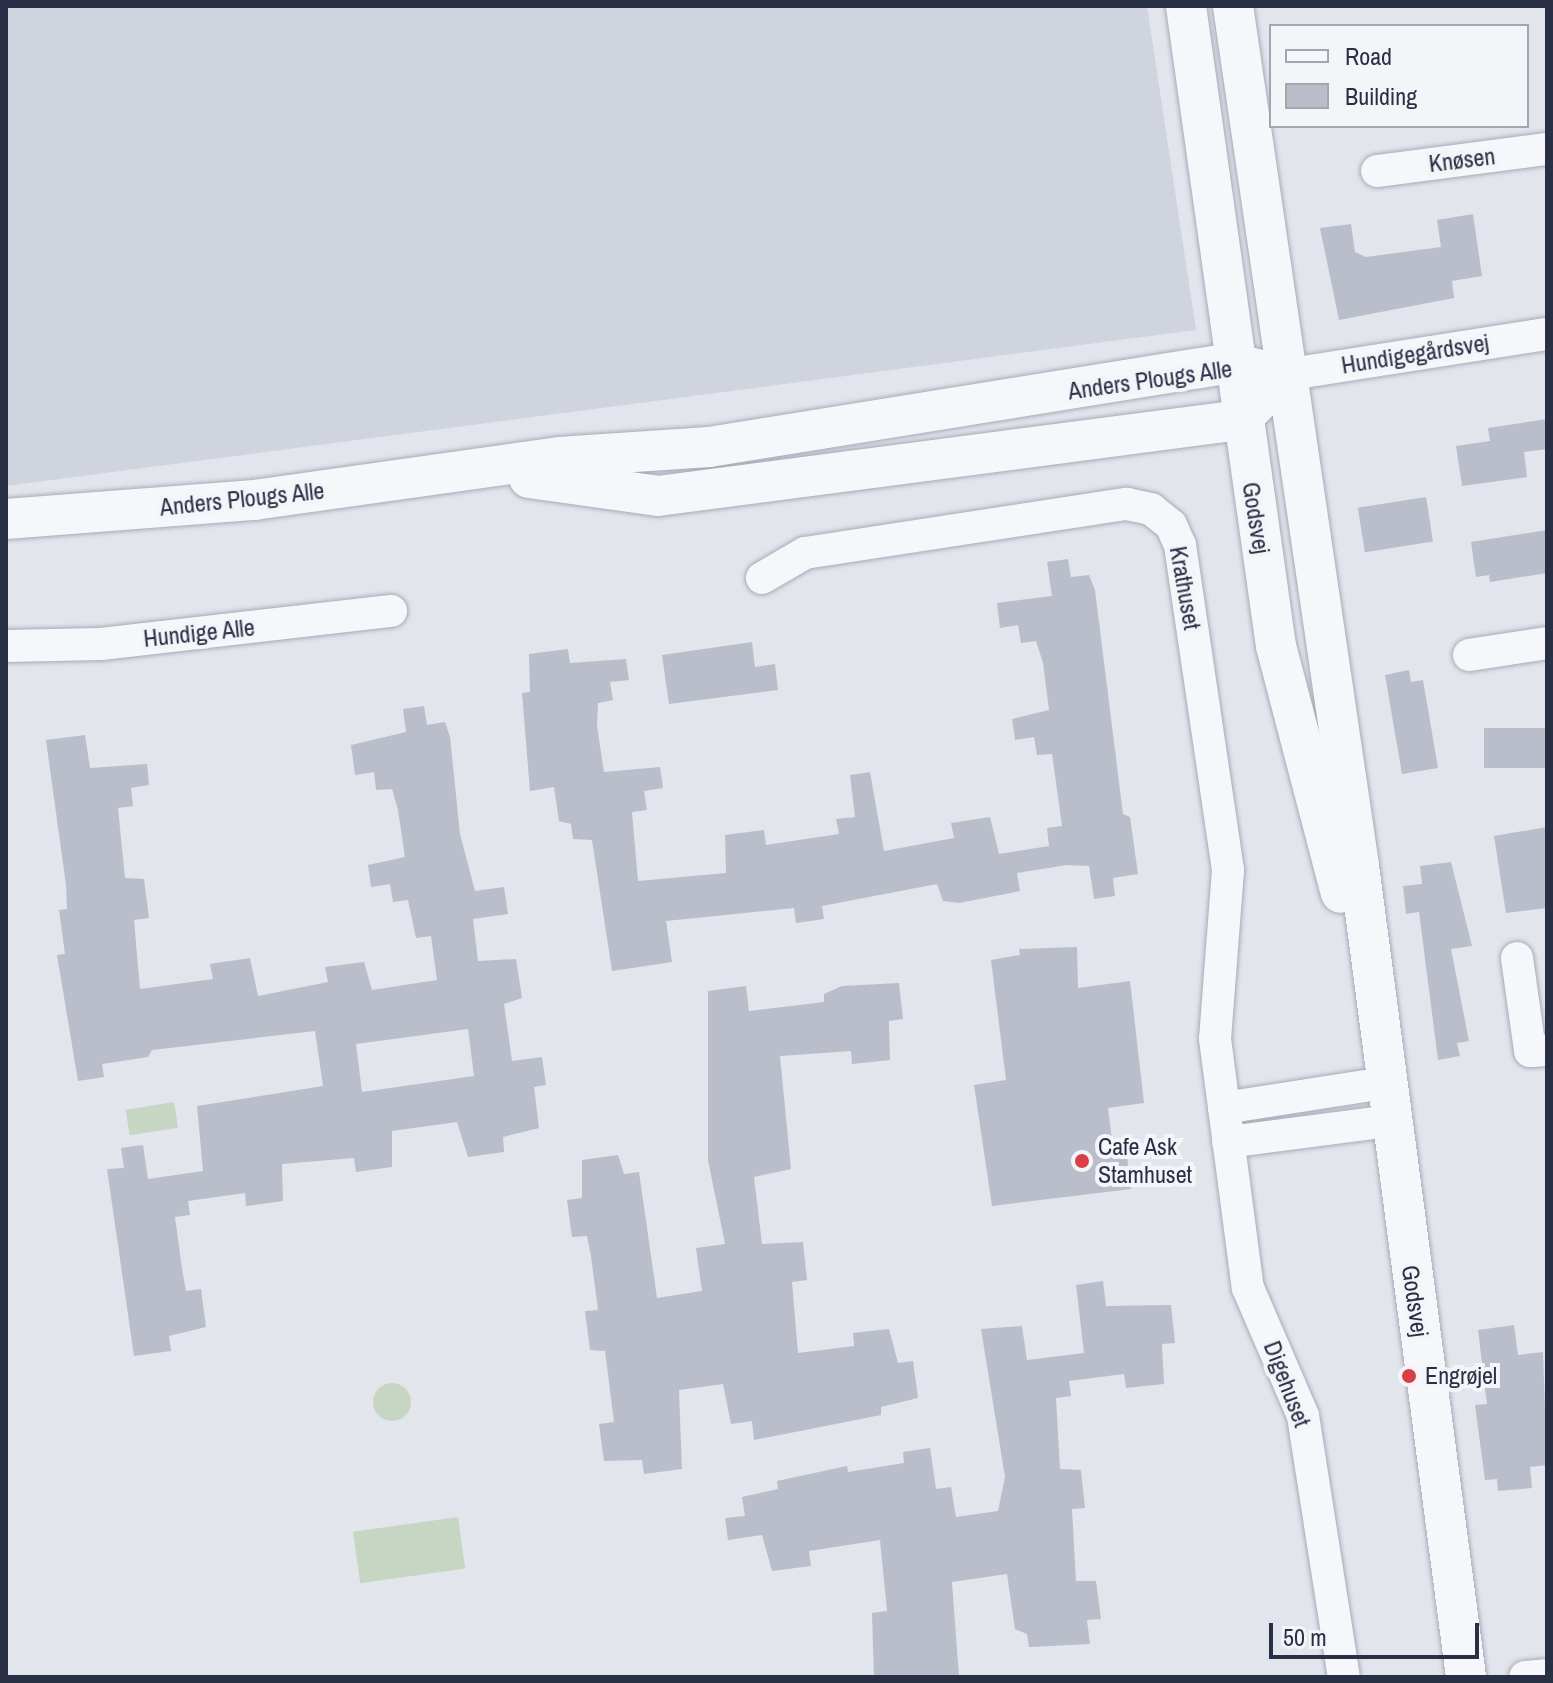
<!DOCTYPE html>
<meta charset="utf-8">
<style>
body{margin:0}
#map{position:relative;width:1553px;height:1683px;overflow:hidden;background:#e2e5ec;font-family:"Archivo Narrow",sans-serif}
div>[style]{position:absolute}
.built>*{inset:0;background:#d0d4de}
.green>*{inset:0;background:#c6d6c3;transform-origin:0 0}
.round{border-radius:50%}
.building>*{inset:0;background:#b9beca;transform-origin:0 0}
.roads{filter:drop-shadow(0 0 2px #a7abb7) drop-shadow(0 0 2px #a7abb7)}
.minor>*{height:32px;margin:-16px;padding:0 16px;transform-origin:16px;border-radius:16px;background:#f6f7fa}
.tertiary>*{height:40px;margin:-20px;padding:0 20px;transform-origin:20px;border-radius:20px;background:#f6f7fa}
.dots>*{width:22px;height:22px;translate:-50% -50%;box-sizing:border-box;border:4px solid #f3f5f9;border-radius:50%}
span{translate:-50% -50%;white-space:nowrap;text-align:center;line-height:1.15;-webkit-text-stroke:8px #f3f5f9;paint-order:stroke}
.street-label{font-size:24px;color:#293046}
.poi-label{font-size:24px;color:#293046}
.left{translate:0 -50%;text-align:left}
.frame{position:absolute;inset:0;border:8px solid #293046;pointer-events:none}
.legend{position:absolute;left:1269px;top:24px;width:260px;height:104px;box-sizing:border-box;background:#f3f5f9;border:2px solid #a2a6b1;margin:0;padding:10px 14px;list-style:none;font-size:24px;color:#293046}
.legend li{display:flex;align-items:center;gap:16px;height:40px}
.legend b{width:40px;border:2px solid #a2a6b1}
.scale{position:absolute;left:1269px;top:1623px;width:210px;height:36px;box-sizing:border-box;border:4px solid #293046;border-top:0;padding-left:10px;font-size:24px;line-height:28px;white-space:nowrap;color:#293046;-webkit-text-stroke:6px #f3f5f9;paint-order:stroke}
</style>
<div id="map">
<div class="built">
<i style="clip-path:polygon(6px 6px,1147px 6px,1196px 330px,6px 486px)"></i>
</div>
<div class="green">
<i style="left:174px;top:1102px;width:26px;height:49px;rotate:81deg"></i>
<i class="round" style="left:373px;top:1383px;width:38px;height:38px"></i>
<i style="left:458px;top:1517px;width:52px;height:106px;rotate:82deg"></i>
</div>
<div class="building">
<i style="clip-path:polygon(1473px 214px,1482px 276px,1452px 281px,1454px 298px,1339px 320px,1320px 228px,1351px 224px,1355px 252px,1366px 257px,1441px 247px,1437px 220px)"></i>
<i style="clip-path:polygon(1547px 419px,1547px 449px,1524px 452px,1527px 477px,1462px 486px,1456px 446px,1490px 441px,1488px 428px)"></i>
<i style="left:1426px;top:497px;width:45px;height:69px;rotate:81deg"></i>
<i style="clip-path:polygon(1547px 530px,1547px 573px,1490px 582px,1489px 575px,1476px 577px,1471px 542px)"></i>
<i style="clip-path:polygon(1068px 559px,1071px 577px,1089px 575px,1095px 590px,1123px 814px,1130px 817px,1138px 874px,1113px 878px,1115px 896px,1094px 899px,1089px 866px,1067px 865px,1017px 873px,1020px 891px,959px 903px,943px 901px,937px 884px,822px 906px,824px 919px,796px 923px,794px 908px,666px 921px,672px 962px,612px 971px,592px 840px,573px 839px,571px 824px,559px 821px,554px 787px,530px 791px,522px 693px,530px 692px,529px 654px,568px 649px,570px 663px,626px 659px,629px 680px,610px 682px,613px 700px,598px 703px,597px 726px,604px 772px,660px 767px,663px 788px,644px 791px,647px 810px,632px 812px,638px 881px,726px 873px,725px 835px,764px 830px,766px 845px,839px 834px,836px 819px,855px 817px,850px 775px,870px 772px,884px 851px,954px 838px,951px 823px,990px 817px,999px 854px,1049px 846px,1047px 828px,1062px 826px,1052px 754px,1037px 755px,1034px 737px,1015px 740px,1012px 719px,1049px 710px,1043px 663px,1036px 641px,1021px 643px,1018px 625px,1000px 628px,997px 603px,1052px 596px,1047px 562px)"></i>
<i style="clip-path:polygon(752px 642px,755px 667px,775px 664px,778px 690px,669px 704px,662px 655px)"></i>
<i style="clip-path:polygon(1409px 670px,1411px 682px,1423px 680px,1438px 768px,1402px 774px,1385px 675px)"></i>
<i style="clip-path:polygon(evenodd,424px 706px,427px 725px,445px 722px,450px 737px,460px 834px,475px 891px,504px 887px,508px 914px,473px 919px,478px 961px,516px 959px,522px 998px,504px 1004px,512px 1061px,542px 1057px,546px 1085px,534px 1087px,539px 1128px,503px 1137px,504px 1152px,468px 1157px,457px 1122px,392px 1131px,392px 1167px,356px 1172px,354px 1158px,282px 1164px,283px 1201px,246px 1206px,245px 1193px,188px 1201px,190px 1215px,175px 1217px,182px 1269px,186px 1291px,201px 1289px,206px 1327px,169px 1336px,171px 1351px,134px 1356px,107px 1169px,124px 1168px,121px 1148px,143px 1145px,148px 1179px,203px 1171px,197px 1106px,323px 1086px,315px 1031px,152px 1050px,148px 1057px,102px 1064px,104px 1077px,78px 1081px,57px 955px,65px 954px,59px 910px,67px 909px,66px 885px,46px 740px,85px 735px,90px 768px,147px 764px,149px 785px,131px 788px,133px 806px,118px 808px,125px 878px,144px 879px,149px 918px,134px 920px,140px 989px,213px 979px,210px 964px,250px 958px,258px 996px,328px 982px,325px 967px,364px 962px,372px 990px,437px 980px,431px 936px,416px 938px,408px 900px,393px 902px,390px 884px,371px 887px,368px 865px,405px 857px,398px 810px,392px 789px,376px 790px,374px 772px,355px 775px,351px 745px,406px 732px,403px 709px,424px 706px,468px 1029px,474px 1076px,362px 1092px,356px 1044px,468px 1029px)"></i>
<i style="left:1547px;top:728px;width:40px;height:63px;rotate:90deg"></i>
<i style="clip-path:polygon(1547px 827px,1547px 908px,1506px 913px,1494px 836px)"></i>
<i style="clip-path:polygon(1451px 862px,1472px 946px,1451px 949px,1469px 1041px,1457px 1043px,1460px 1056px,1438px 1060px,1419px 912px,1406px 914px,1403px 886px,1422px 884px,1420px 866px)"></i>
<i style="clip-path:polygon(1077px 947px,1078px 988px,1130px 981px,1144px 1103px,1108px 1108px,1113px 1148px,1126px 1148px,1131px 1189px,992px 1206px,974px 1085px,1006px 1080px,991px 960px,1020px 955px,1019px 949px)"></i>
<i style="clip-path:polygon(899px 983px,903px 1019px,889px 1021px,890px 1060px,852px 1064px,851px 1051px,780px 1056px,791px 1169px,754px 1177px,762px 1244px,803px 1242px,807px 1280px,792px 1282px,798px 1353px,854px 1346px,853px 1333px,889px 1329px,898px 1363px,913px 1361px,918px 1398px,881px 1407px,881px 1415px,754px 1440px,752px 1421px,731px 1424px,723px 1384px,679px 1390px,682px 1469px,644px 1474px,642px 1460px,604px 1461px,599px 1424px,614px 1422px,605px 1351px,590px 1350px,585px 1311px,598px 1310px,591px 1256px,587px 1236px,572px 1237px,567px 1200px,582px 1198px,582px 1160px,618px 1155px,624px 1174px,639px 1172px,657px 1298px,702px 1291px,696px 1248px,725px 1244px,708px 1160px,708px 991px,746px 986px,749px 1011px,824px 1002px,824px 994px,842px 986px)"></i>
<i style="clip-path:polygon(1103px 1281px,1106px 1306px,1171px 1305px,1175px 1343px,1162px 1344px,1164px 1384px,1126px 1388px,1124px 1374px,1069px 1381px,1071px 1396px,1056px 1398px,1060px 1469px,1081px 1470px,1085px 1508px,1072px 1509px,1076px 1581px,1096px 1581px,1101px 1619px,1087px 1620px,1090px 1644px,1029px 1647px,1027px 1634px,1015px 1629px,1007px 1574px,952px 1582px,959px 1677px,874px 1677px,872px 1613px,887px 1611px,880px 1540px,809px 1551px,811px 1566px,772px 1571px,762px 1535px,728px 1540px,725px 1518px,745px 1516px,742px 1497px,778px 1489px,777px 1481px,847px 1466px,848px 1472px,904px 1463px,903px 1452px,930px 1448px,936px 1489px,951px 1487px,956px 1517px,998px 1511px,1005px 1477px,981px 1329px,1022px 1326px,1027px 1360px,1084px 1353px,1076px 1285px)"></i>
<i style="clip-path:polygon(1514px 1325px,1518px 1355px,1543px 1352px,1547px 1465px,1530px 1467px,1532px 1488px,1498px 1491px,1497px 1479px,1485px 1480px,1475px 1405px,1487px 1404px,1478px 1330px)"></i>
</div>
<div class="roads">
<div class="minor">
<i style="left:1377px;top:171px;width:171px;rotate:-7.4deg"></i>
<i style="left:1284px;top:375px;width:266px;rotate:-8.9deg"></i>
<i style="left:762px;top:578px;width:50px;rotate:-30.2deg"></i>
<i style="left:805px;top:553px;width:326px;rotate:-8.7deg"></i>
<i style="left:1127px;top:504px;width:25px;rotate:12deg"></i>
<i style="left:1151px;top:509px;width:26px;rotate:39deg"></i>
<i style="left:1171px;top:525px;width:22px;rotate:66deg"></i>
<i style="left:1180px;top:545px;width:329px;rotate:81.6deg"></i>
<i style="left:1228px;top:870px;width:169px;rotate:94.4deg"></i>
<i style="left:1215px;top:1039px;width:251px;rotate:82.5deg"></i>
<i style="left:1248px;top:1288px;width:139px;rotate:66.7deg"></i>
<i style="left:1303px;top:1416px;width:264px;rotate:81.1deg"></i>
<i style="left:6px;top:646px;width:95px;rotate:-1.2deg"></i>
<i style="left:101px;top:644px;width:292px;rotate:-6.5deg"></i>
<i style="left:1469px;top:655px;width:79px;rotate:-8.7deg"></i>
<i style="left:1517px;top:958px;width:94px;rotate:82deg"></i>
<i style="left:1530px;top:1051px;width:17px;rotate:-3deg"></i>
<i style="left:1224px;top:1108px;width:162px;rotate:-8.9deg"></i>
<i style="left:1228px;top:1142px;width:163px;rotate:-7.4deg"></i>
<i style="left:1525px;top:1677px;width:22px;rotate:-5deg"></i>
</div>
<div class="tertiary">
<i style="left:1186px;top:6px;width:646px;rotate:82deg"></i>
<i style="left:1276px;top:646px;width:255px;rotate:75.3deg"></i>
<i style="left:1233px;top:6px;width:869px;rotate:81.66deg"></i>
<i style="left:1359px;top:866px;width:818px;rotate:82.48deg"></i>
<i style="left:529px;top:478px;width:130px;rotate:7.9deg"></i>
<i style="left:658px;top:496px;width:587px;rotate:-7.44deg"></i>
<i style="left:1240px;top:420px;width:27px;rotate:-45deg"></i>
<i style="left:6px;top:519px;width:249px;rotate:-4.4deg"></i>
<i style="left:254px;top:500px;width:308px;rotate:-8deg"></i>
<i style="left:559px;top:457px;width:150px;rotate:-3.8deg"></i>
<i style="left:709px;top:447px;width:529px;rotate:-9.14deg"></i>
<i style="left:1231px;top:363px;width:54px;rotate:12.8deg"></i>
</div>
</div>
<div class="dots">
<i style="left:1082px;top:1161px;background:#d93f47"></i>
<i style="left:1409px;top:1376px;background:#d93f47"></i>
</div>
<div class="street-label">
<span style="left:1462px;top:160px;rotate:-7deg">Knøsen</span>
<span style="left:1415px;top:354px;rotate:-9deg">Hundigegårdsvej</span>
<span style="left:1150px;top:380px;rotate:-8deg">Anders Plougs Alle</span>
<span style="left:242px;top:499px;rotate:-6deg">Anders Plougs Alle</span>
<span style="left:1256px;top:518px;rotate:81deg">Godsvej</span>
<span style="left:1185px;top:588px;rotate:80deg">Krathuset</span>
<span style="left:199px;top:633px;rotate:-6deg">Hundige Alle</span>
<span style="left:1415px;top:1301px;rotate:82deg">Godsvej</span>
<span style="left:1287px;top:1384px;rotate:69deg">Digehuset</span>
</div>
<div class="poi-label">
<span class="left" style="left:1098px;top:1161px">Cafe Ask<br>Stamhuset</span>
<span class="left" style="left:1425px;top:1376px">Engrøjel</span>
</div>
<div class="frame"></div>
<ul class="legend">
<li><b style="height:10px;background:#f6f7fa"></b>Road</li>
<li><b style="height:22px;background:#b9beca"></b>Building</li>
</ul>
<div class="scale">50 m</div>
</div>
